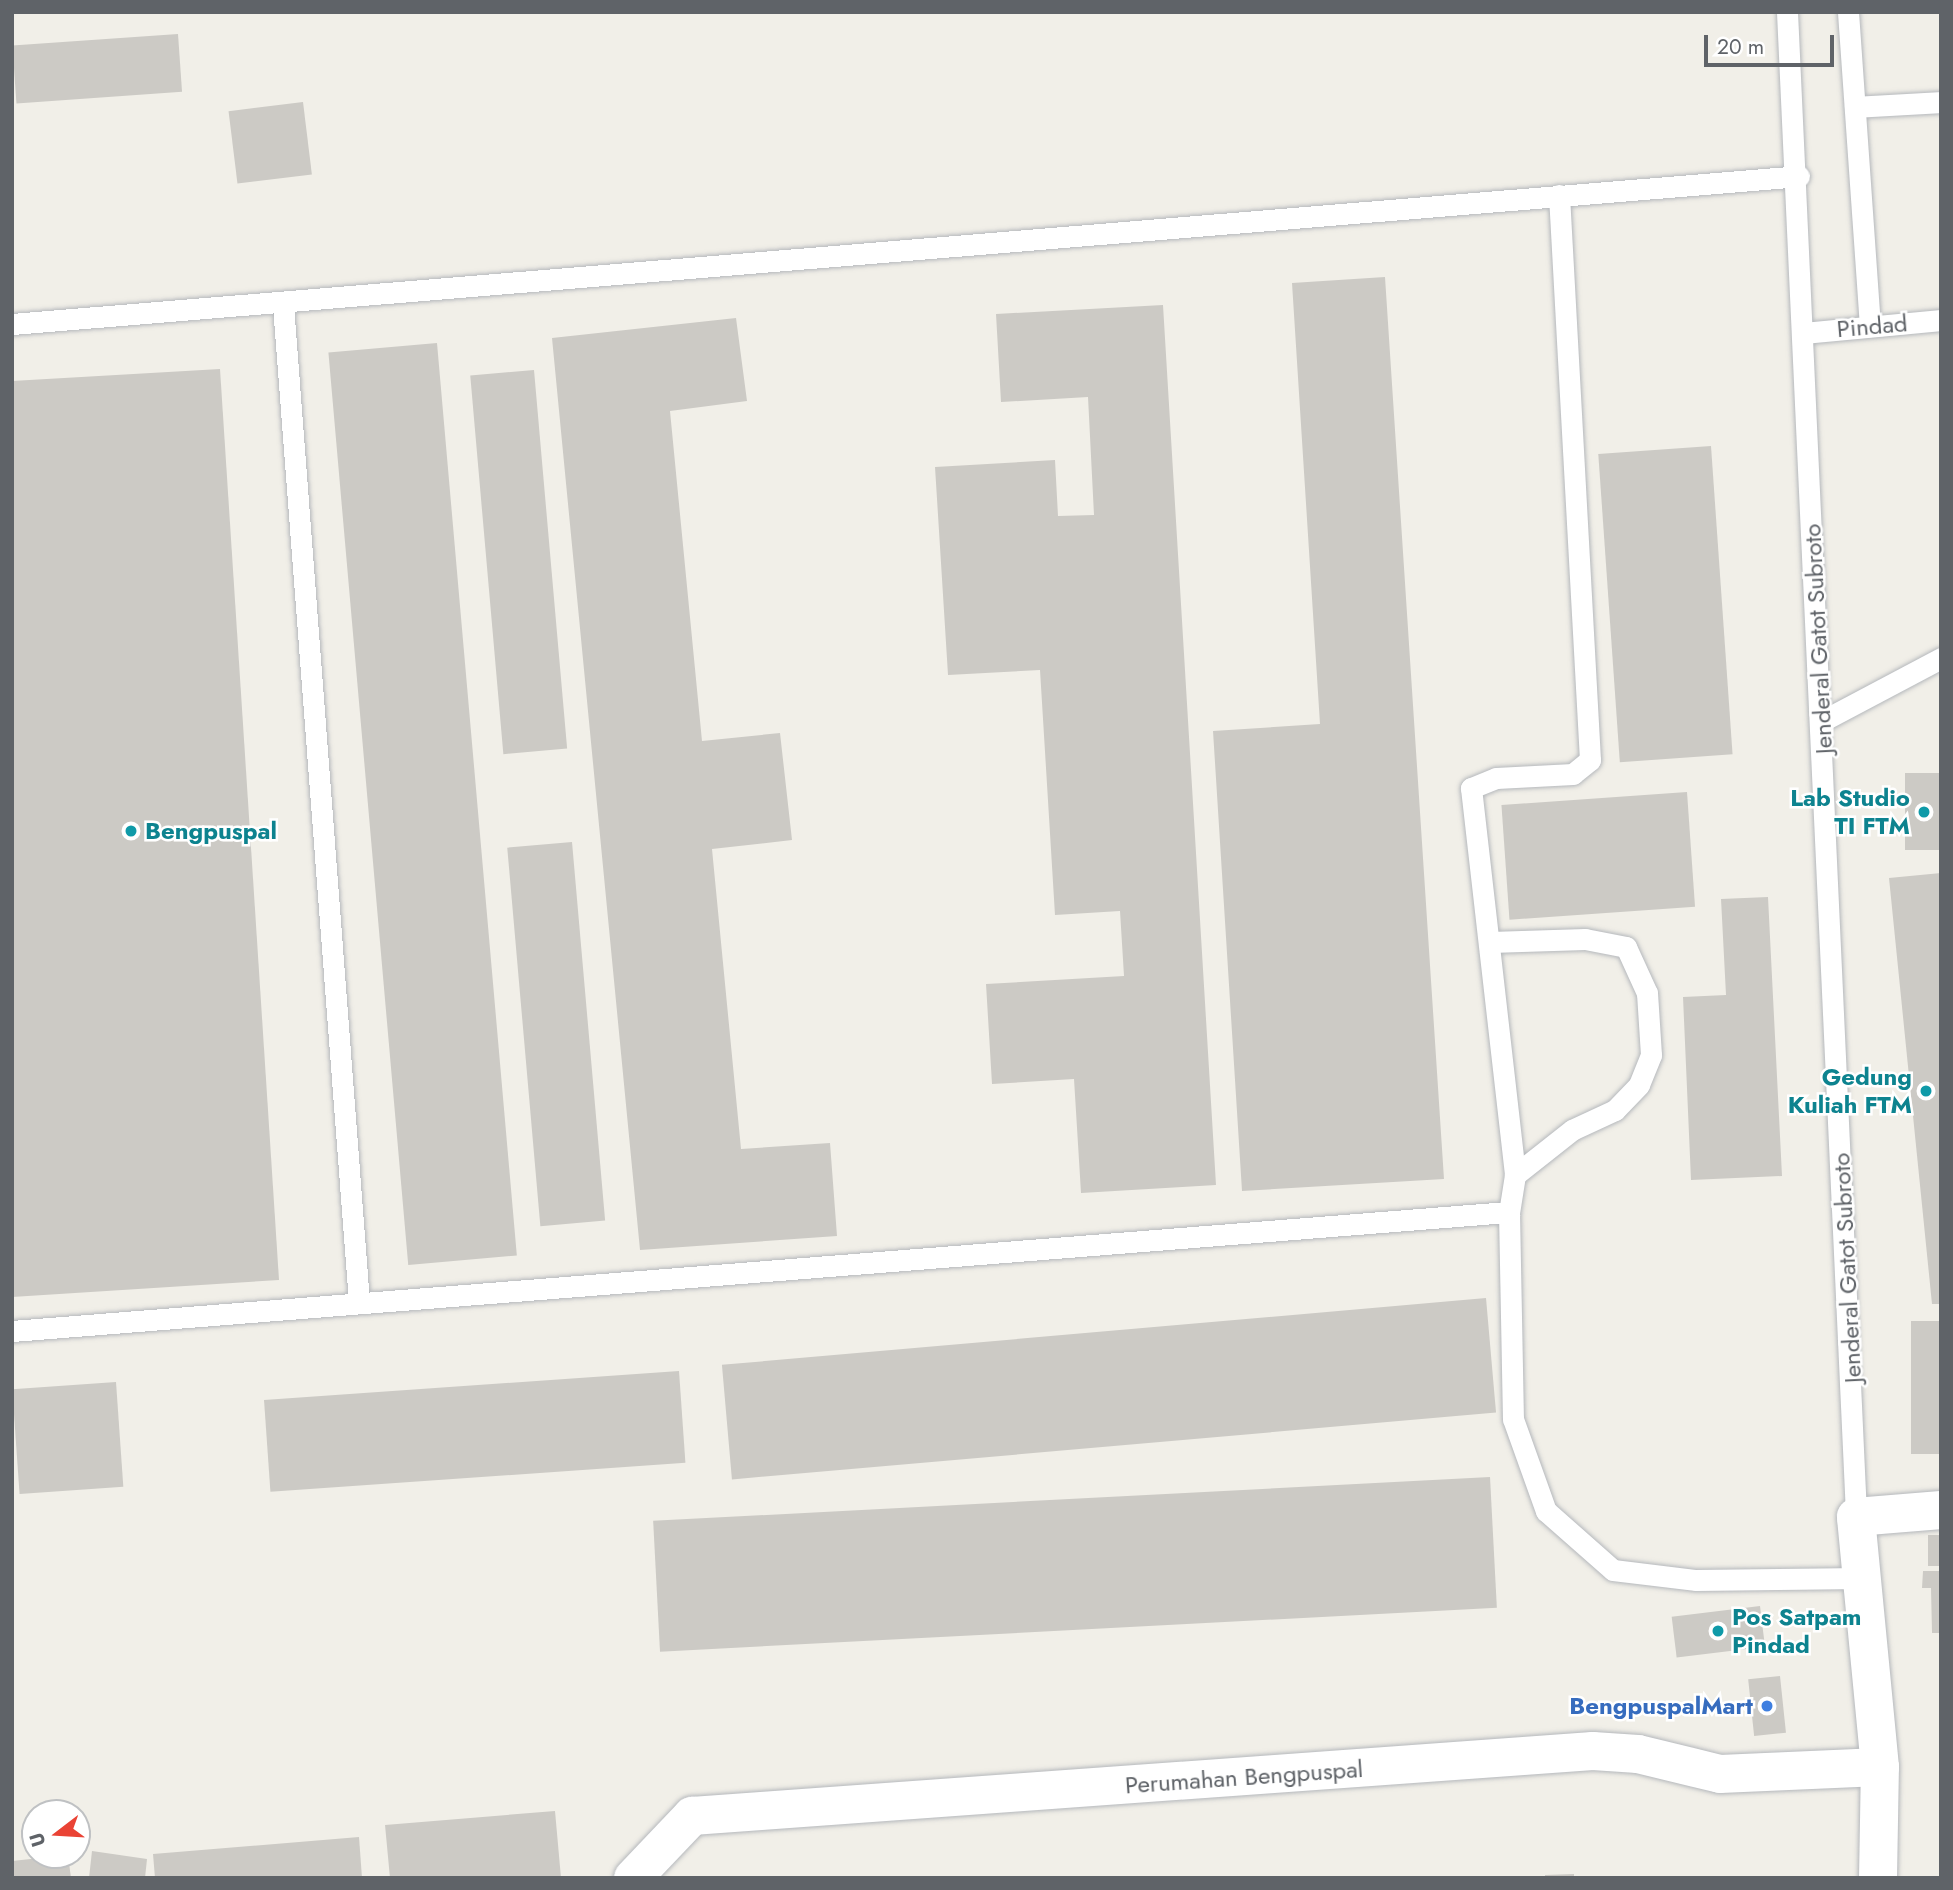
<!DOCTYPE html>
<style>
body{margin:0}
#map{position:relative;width:1953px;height:1890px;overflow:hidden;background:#f1efe8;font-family:Jost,sans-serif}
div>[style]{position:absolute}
.building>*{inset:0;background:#cccac5;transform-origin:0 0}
.roads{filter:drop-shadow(0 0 2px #b5b8bc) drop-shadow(0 0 2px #b5b8bc)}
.lane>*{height:21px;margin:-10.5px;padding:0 10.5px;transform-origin:10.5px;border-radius:10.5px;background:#fff}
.street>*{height:38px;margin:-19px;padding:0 19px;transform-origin:19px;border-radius:19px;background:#fff}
.secondary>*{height:38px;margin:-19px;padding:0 19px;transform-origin:19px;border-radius:19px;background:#fff}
.dots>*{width:19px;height:19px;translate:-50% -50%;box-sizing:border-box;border:4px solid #fff;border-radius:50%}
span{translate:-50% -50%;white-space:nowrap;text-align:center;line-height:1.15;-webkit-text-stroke:5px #fff;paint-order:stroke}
.street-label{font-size:24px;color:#5f6368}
.culture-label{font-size:24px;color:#0d838f;font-weight:700}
.right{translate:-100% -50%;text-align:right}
.left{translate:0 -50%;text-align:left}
.shop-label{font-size:24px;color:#366cbe;font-weight:700}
.frame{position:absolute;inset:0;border:14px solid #5f6368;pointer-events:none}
.north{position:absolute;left:21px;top:1799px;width:70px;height:70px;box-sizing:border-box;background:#fff;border:2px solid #bfc1c3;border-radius:50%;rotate:253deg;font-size:19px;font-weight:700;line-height:28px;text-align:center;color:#5f6368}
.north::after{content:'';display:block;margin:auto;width:24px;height:32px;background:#ea4335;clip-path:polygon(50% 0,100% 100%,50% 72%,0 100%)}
.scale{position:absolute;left:1704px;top:35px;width:130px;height:32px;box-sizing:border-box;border:4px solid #5f6368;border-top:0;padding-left:9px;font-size:21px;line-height:24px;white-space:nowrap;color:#5f6368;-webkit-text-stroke:5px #fff;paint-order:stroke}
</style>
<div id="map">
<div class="building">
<i style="left:178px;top:34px;width:58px;height:166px;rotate:86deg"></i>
<i style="left:303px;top:102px;width:73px;height:75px;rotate:83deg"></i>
<i style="clip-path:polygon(1385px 277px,1444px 1179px,1242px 1191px,1213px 731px,1320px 724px,1292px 283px)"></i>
<i style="clip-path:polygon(1163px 305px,1216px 1185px,1081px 1193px,1074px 1079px,992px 1084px,986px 984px,1124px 976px,1120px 911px,1055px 915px,1040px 670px,948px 675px,935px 467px,1055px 460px,1058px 516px,1094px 515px,1088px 397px,1001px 402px,996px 314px)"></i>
<i style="clip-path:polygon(736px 318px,747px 401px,670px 411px,702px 741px,780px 733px,792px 840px,712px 849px,741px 1149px,830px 1143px,837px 1236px,640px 1250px,552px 338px)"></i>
<i style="left:437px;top:343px;width:916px;height:109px;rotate:85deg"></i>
<i style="clip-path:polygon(220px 369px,279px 1280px,12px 1297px,12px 381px)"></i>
<i style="left:534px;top:370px;width:380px;height:64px;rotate:85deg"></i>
<i style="left:1711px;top:446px;width:309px;height:113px;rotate:86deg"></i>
<i style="left:1941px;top:773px;width:77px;height:36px;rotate:90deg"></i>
<i style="left:1687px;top:792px;width:115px;height:186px;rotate:86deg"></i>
<i style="left:572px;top:842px;width:380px;height:65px;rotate:85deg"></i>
<i style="clip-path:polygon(1941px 873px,1941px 1304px,1932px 1304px,1889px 878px)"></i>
<i style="clip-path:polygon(1768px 897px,1782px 1176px,1691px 1180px,1683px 997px,1726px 995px,1721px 899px)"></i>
<i style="left:1486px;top:1298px;width:115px;height:767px;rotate:85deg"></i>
<i style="left:1941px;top:1321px;width:133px;height:30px;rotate:90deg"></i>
<i style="left:679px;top:1371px;width:92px;height:416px;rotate:86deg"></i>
<i style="left:116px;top:1382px;width:105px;height:104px;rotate:86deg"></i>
<i style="left:1490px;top:1477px;width:131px;height:838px;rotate:87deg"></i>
<i style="left:1941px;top:1535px;width:31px;height:13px;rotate:90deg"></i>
<i style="clip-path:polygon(1923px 1571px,1941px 1571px,1941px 1633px,1932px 1633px,1931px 1588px,1922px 1588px)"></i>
<i style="left:1760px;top:1606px;width:41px;height:89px;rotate:83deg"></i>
<i style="left:1780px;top:1676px;width:57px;height:32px;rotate:84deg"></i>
<i style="clip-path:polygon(555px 1811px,561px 1878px,390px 1878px,385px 1825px)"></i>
<i style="clip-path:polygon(359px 1837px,362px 1878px,155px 1878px,153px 1854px)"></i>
<i style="clip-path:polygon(92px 1851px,147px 1859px,145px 1878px,89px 1878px)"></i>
<i style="clip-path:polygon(68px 1855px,71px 1878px,12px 1878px,12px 1861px)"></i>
<i style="clip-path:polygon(1574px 1874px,1574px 1878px,1545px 1878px,1545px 1875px)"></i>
</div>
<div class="roads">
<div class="lane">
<i style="left:1787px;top:12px;width:1507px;rotate:87.37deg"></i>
<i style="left:1848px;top:12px;width:315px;rotate:86deg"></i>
<i style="left:1855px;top:107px;width:86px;rotate:-3.3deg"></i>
<i style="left:1559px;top:195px;width:566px;rotate:86.86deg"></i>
<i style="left:1590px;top:760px;width:22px;rotate:141deg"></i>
<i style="left:1573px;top:774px;width:77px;rotate:177deg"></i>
<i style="left:1496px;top:778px;width:27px;rotate:158deg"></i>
<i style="left:1471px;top:788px;width:389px;rotate:83.5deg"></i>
<i style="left:1515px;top:1175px;width:37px;rotate:99deg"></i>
<i style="left:1509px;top:1212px;width:207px;rotate:88.9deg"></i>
<i style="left:1513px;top:1419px;width:98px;rotate:70.3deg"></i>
<i style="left:1546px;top:1511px;width:89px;rotate:41.4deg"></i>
<i style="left:1613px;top:1570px;width:84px;rotate:6.9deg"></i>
<i style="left:1696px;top:1580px;width:165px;rotate:-0.7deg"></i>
<i style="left:283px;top:305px;width:999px;rotate:85.64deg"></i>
<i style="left:12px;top:324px;width:1793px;rotate:-4.73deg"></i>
<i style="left:1803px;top:333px;width:139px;rotate:-5.4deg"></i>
<i style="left:1822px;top:721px;width:135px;rotate:-27.9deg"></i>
<i style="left:1490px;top:942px;width:95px;rotate:-1.8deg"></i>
<i style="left:1585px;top:939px;width:42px;rotate:11deg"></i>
<i style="left:1626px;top:947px;width:51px;rotate:65.5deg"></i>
<i style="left:1647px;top:993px;width:62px;rotate:86.3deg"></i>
<i style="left:1651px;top:1055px;width:32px;rotate:112deg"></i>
<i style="left:1639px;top:1085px;width:35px;rotate:134deg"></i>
<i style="left:1615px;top:1110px;width:47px;rotate:155.1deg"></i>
<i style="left:1572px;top:1130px;width:73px;rotate:141.7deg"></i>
<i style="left:12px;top:1331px;width:1502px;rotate:-4.55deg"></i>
</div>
<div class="street">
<i style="left:633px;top:1878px;width:86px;rotate:-46.4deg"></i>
<i style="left:692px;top:1816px;width:903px;rotate:-4.13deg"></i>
<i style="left:1593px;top:1751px;width:45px;rotate:3.8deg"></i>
<i style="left:1638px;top:1754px;width:84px;rotate:13.7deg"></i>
<i style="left:1720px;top:1774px;width:160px;rotate:-2.5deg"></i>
</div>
<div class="secondary">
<i style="left:1878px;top:1878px;width:111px;rotate:-89deg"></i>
<i style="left:1880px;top:1767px;width:251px;rotate:-95.5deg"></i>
<i style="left:1856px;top:1517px;width:85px;rotate:-4.7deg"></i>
</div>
</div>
<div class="dots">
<i style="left:1924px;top:812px;background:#0f9aa8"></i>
<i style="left:131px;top:831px;background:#0f9aa8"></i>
<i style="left:1926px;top:1091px;background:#0f9aa8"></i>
<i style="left:1718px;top:1631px;background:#0f9aa8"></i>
<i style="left:1767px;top:1706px;background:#3f7fe0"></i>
</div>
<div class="street-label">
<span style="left:1872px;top:326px;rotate:-5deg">Pindad</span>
<span style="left:1818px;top:639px;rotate:-93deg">Jenderal Gatot Subroto</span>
<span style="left:1847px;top:1268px;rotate:-93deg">Jenderal Gatot Subroto</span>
<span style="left:1244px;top:1777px;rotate:-4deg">Perumahan Bengpuspal</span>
</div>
<div class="culture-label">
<span class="right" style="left:1910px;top:812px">Lab Studio<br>TI FTM</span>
<span class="left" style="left:145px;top:831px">Bengpuspal</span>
<span class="right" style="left:1912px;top:1091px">Gedung<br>Kuliah FTM</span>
<span class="left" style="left:1732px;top:1631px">Pos Satpam<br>Pindad</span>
</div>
<div class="shop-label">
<span class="right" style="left:1753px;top:1706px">BengpuspalMart</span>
</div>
<div class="frame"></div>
<div class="north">U</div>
<div class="scale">20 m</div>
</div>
